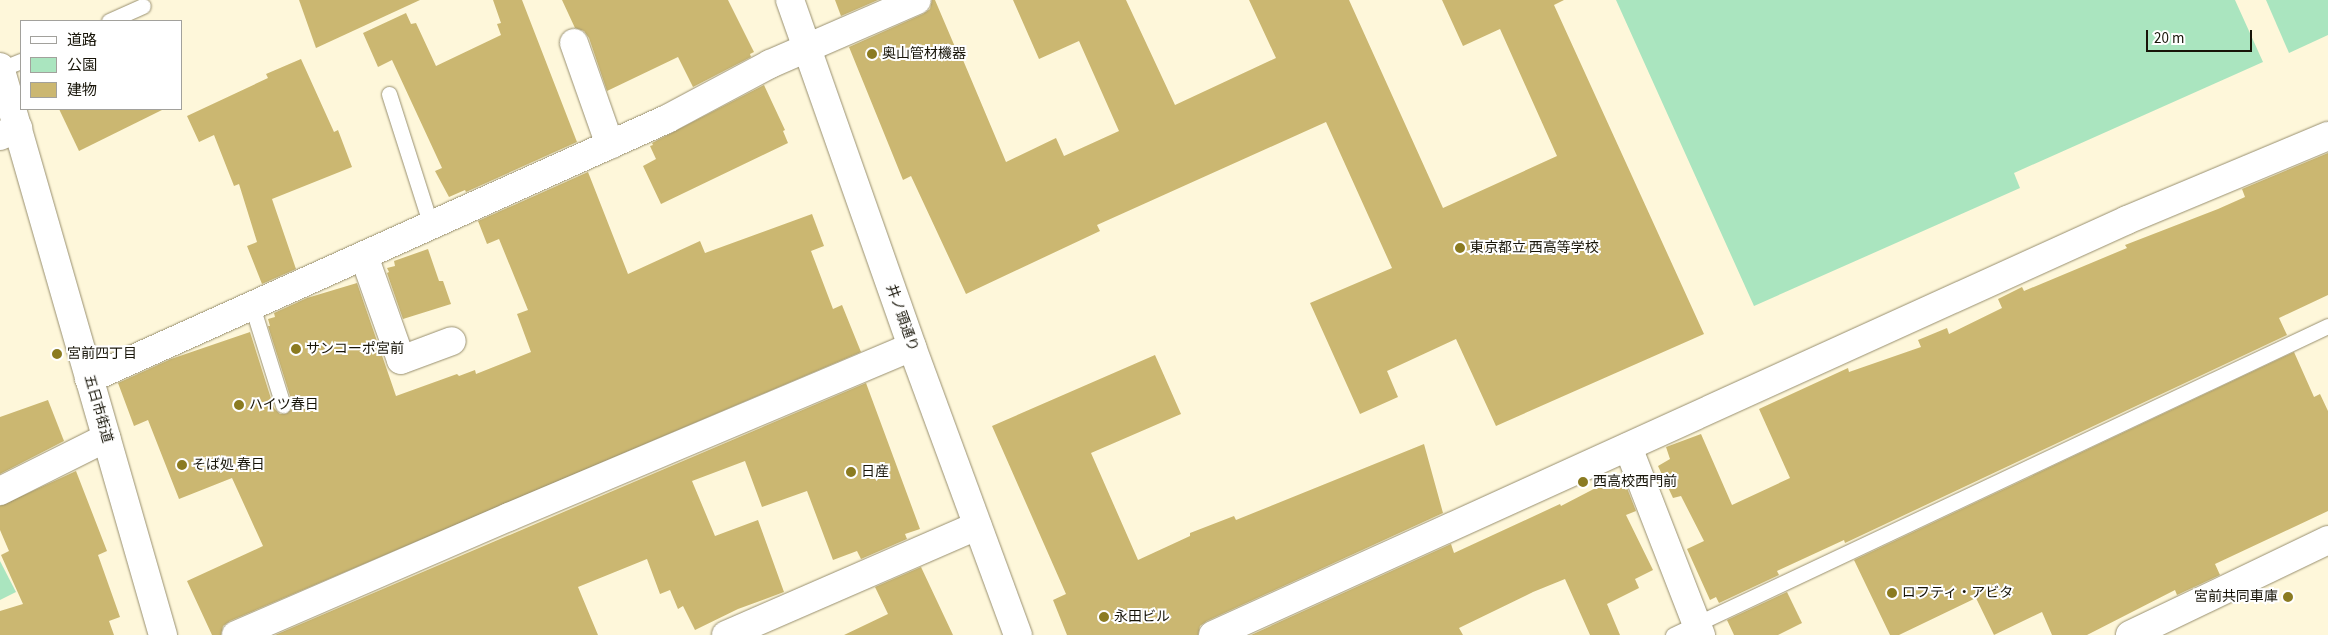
<!DOCTYPE html>
<meta charset="utf-8">
<style>
body{margin:0}
#map{position:relative;width:2328px;height:635px;overflow:hidden;background:#fef7da;font-family:"Source Sans 3","Noto Sans JP",sans-serif}
div>[style]{position:absolute}
.green>*{inset:0;background:#aae5bf}
.building>*{inset:0;background:#cbb771}
.roads{filter:drop-shadow(0 0 1px #988f6f) drop-shadow(0 0 1px #988f6f)}
.lane>*{height:15px;margin:-7.5px;padding:0 7.5px;transform-origin:7.5px;border-radius:7.5px;background:#fff}
.street>*{height:28px;margin:-14px;padding:0 14px;transform-origin:14px;border-radius:14px;background:#fff}
.primary>*{height:28px;margin:-14px;padding:0 14px;transform-origin:14px;border-radius:14px;background:#fff}
.dots>*{width:14px;height:14px;translate:-50% -50%;box-sizing:border-box;border:2px solid #fff;border-radius:50%}
span{translate:-50% -50%;white-space:nowrap;text-align:center;line-height:1.15;-webkit-text-stroke:4px #fff;paint-order:stroke}
.poi-label{font-size:14px;color:#171408}
.left{translate:0 -50%;text-align:left}
.right{translate:-100% -50%;text-align:right}
.street-label{font-size:14px;color:#171408}
.legend{position:absolute;left:20px;top:20px;width:162px;height:90px;box-sizing:border-box;background:#fff;border:1px solid #a2a19c;margin:0;padding:6px 9px;list-style:none;font-size:15px;color:#171408}
.legend li{display:flex;align-items:center;gap:10px;height:25px}
.legend b{width:25px;border:1px solid #a2a19c}
.scale{position:absolute;left:2146px;top:30px;width:106px;height:22px;box-sizing:border-box;border:2px solid #171408;border-top:0;padding-left:6px;font-size:15px;line-height:18px;white-space:nowrap;color:#171408;-webkit-text-stroke:4px #fff;paint-order:stroke}
</style>
<div id="map">
<div class="green">
<i style="clip-path:polygon(1616px 0,2235px 0,2263px 62px,2014px 173px,2020px 188px,1754px 306px)"></i>
<i style="clip-path:polygon(2266px 0,2328px 0,2328px 35px,2289px 53px)"></i>
<i style="clip-path:polygon(0 561px,16px 592px,0 600px)"></i>
</div>
<div class="building">
<i style="clip-path:polygon(299px 0,420px 0,316px 48px)"></i>
<i style="clip-path:polygon(493px 0,522px 0,577px 142px,466px 192px,465px 190px,449px 197px,435px 171px,442px 168px,392px 60px,378px 67px,363px 33px,406px 13px,411px 24px,416px 23px,436px 66px,501px 35px,497px 24px,501px 23px)"></i>
<i style="clip-path:polygon(562px 0,728px 0,754px 52px,750px 54px,751px 57px,693px 87px,678px 57px,607px 91px,589px 38px,584px 31px,575px 28px)"></i>
<i style="clip-path:polygon(835px 0,878px 0,841px 16px)"></i>
<i style="clip-path:polygon(932px 0,935px 0,961px 61px,963px 60px,1006px 162px,1056px 138px,1064px 156px,1119px 131px,1079px 41px,1039px 59px,1013px 0,1126px 0,1175px 105px,1276px 58px,1249px 0,1349px 0,1443px 208px,1557px 156px,1500px 29px,1463px 46px,1442px 0,1564px 0,1554px 5px,1704px 334px,1496px 426px,1456px 339px,1387px 371px,1398px 397px,1360px 414px,1310px 303px,1392px 268px,1326px 122px,1097px 225px,1100px 231px,966px 294px,911px 176px,903px 180px,849px 47px,923px 14px,930px 9px)"></i>
<i style="clip-path:polygon(301px 59px,334px 132px,338px 130px,352px 167px,272px 199px,296px 269px,262px 284px,247px 246px,257px 242px,239px 184px,234px 186px,214px 135px,199px 142px,187px 116px,268px 78px,266px 74px)"></i>
<i style="clip-path:polygon(764px 85px,785px 130px,783px 131px,788px 143px,661px 204px,643px 166px,656px 159px,650px 146px,653px 145px,652px 143px)"></i>
<i style="clip-path:polygon(59px 109px,164px 109px,79px 151px)"></i>
<i style="clip-path:polygon(2328px 153px,2328px 295px,2279px 318px,2287px 335px,1845px 543px,1844px 540px,1777px 571px,1779px 575px,1719px 603px,1716px 597px,1710px 600px,1687px 549px,1704px 541px,1681px 496px,1673px 498px,1658px 466px,1670px 459px,1666px 447px,1701px 434px,1732px 505px,1790px 478px,1759px 409px,1848px 368px,1849px 372px,1921px 347px,1918px 340px,1947px 328px,1949px 334px,2002px 308px,1998px 299px,2022px 287px,2024px 291px,2127px 248px,2125px 245px,2218px 209px,2245px 197px,2242px 189px)"></i>
<i style="clip-path:polygon(588px 172px,628px 274px,700px 241px,705px 253px,812px 214px,824px 246px,811px 251px,833px 309px,842px 305px,861px 352px,230px 621px,223px 626px,221px 635px,212px 635px,187px 581px,263px 546px,232px 478px,179px 499px,148px 420px,134px 426px,118px 383px,171px 359px,250px 332px,274px 408px,280px 414px,286px 414px,292px 408px,292px 402px,268px 326px,270px 326px,268px 319px,275px 317px,274px 313px,307px 298px,357px 283px,396px 396px,457px 374px,459px 376px,475px 370px,476px 374px,531px 352px,517px 314px,528px 310px,499px 239px,487px 244px,478px 221px)"></i>
<i style="clip-path:polygon(428px 249px,439px 281px,443px 281px,451px 304px,403px 319px,387px 273px,389px 272px,387px 268px,395px 266px,394px 261px)"></i>
<i style="clip-path:polygon(2294px 352px,2314px 397px,2320px 394px,2328px 411px,2328px 511px,2215px 564px,2220px 575px,2177px 595px,2175px 590px,2087px 635px,2052px 635px,2042px 612px,1994px 635px,1976px 598px,1899px 635px,1890px 635px,1854px 560px)"></i>
<i style="clip-path:polygon(1155px 355px,1181px 414px,1091px 453px,1138px 560px,1190px 536px,1190px 533px,1234px 516px,1236px 520px,1424px 444px,1443px 513px,1207px 621px,1200px 626px,1198px 635px,1067px 635px,1053px 600px,1066px 594px,992px 426px)"></i>
<i style="clip-path:polygon(866px 383px,920px 529px,905px 534px,907px 539px,861px 559px,857px 551px,833px 560px,807px 491px,762px 507px,745px 461px,692px 481px,715px 536px,758px 520px,784px 592px,738px 609px,695px 630px,683px 606px,678px 609px,670px 590px,660px 594px,647px 559px,578px 587px,598px 635px,275px 635px)"></i>
<i style="clip-path:polygon(48px 400px,64px 441px,0 474px,0 417px)"></i>
<i style="clip-path:polygon(76px 471px,107px 551px,98px 555px,120px 617px,109px 621px,114px 635px,0 635px,0 611px,23px 604px,1px 555px,9px 551px,0 530px,0 506px)"></i>
<i style="clip-path:polygon(1613px 479px,1627px 488px,1636px 511px,1626px 515px,1653px 570px,1635px 579px,1639px 588px,1607px 604px,1620px 635px,1590px 635px,1565px 579px,1533px 592px,1459px 628px,1463px 635px,1251px 635px,1451px 544px,1454px 553px,1560px 504px,1561px 506px)"></i>
<i style="clip-path:polygon(921px 567px,953px 635px,844px 635px,888px 614px,875px 587px)"></i>
<i style="clip-path:polygon(1787px 592px,1802px 623px,1778px 635px,1734px 635px,1727px 620px)"></i>
</div>
<div class="roads">
<div class="lane">
<i style="left:109px;top:21px;width:37px;rotate:-24deg"></i>
<i style="left:1px;top:69px;width:22px;rotate:-22deg"></i>
<i style="left:389px;top:94px;width:139px;rotate:72.3deg"></i>
<i style="left:252px;top:306px;width:104px;rotate:72.6deg"></i>
<i style="left:1673px;top:635px;width:724px;rotate:-25.26deg"></i>
</div>
<div class="street">
<i style="left:574px;top:43px;width:108px;rotate:70.6deg"></i>
<i style="left:0;top:136px;width:20px;rotate:-24deg"></i>
<i style="left:364px;top:256px;width:110px;rotate:70.4deg"></i>
<i style="left:401px;top:360px;width:54px;rotate:-20.4deg"></i>
<i style="left:89px;top:379px;width:634px;rotate:-24.22deg"></i>
<i style="left:667px;top:119px;width:117px;rotate:-28.1deg"></i>
<i style="left:770px;top:64px;width:160px;rotate:-23.5deg"></i>
<i style="left:1628px;top:447px;width:202px;rotate:68.8deg"></i>
<i style="left:0;top:491px;width:119px;rotate:-26.6deg"></i>
<i style="left:236px;top:635px;width:297px;rotate:-23.4deg"></i>
<i style="left:509px;top:517px;width:437px;rotate:-22.9deg"></i>
<i style="left:726px;top:635px;width:274px;rotate:-23.5deg"></i>
<i style="left:1213px;top:635px;width:1004px;rotate:-24.42deg"></i>
<i style="left:2127px;top:220px;width:218px;rotate:-22.7deg"></i>
<i style="left:2130px;top:635px;width:220px;rotate:-25.6deg"></i>
</div>
<div class="primary">
<i style="left:790px;top:0;width:368px;rotate:70.6deg"></i>
<i style="left:912px;top:347px;width:307px;rotate:69.8deg"></i>
<i style="left:0;top:67px;width:591px;rotate:73.99deg"></i>
</div>
</div>
<div class="dots">
<i style="left:872px;top:54px;background:#8b7b21"></i>
<i style="left:1460px;top:248px;background:#8b7b21"></i>
<i style="left:296px;top:349px;background:#8b7b21"></i>
<i style="left:57px;top:354px;background:#8b7b21"></i>
<i style="left:239px;top:405px;background:#8b7b21"></i>
<i style="left:182px;top:465px;background:#8b7b21"></i>
<i style="left:851px;top:472px;background:#8b7b21"></i>
<i style="left:1583px;top:482px;background:#8b7b21"></i>
<i style="left:1892px;top:593px;background:#8b7b21"></i>
<i style="left:2288px;top:597px;background:#8b7b21"></i>
<i style="left:1104px;top:617px;background:#8b7b21"></i>
</div>
<div class="poi-label">
<span class="left" style="left:882px;top:54px">奥山管材機器</span>
<span class="left" style="left:1470px;top:248px">東京都立 西高等学校</span>
<span class="left" style="left:306px;top:349px">サンコーポ宮前</span>
<span class="left" style="left:67px;top:354px">宮前四丁目</span>
<span class="left" style="left:249px;top:405px">ハイツ春日</span>
<span class="left" style="left:192px;top:465px">そば処 春日</span>
<span class="left" style="left:861px;top:472px">日産</span>
<span class="left" style="left:1593px;top:482px">西高校西門前</span>
<span class="left" style="left:1902px;top:593px">ロフティ・アビタ</span>
<span class="right" style="left:2278px;top:597px">宮前共同車庫</span>
<span class="left" style="left:1114px;top:617px">永田ビル</span>
</div>
<div class="street-label">
<span style="left:902px;top:318px;rotate:70deg">井ノ頭通り</span>
<span style="left:98px;top:409px;rotate:74deg">五日市街道</span>
</div>
<ul class="legend">
<li><b style="height:6px;background:#fff"></b>道路</li>
<li><b style="height:14px;background:#aae5bf"></b>公園</li>
<li><b style="height:14px;background:#cbb771"></b>建物</li>
</ul>
<div class="scale">20 m</div>
</div>
